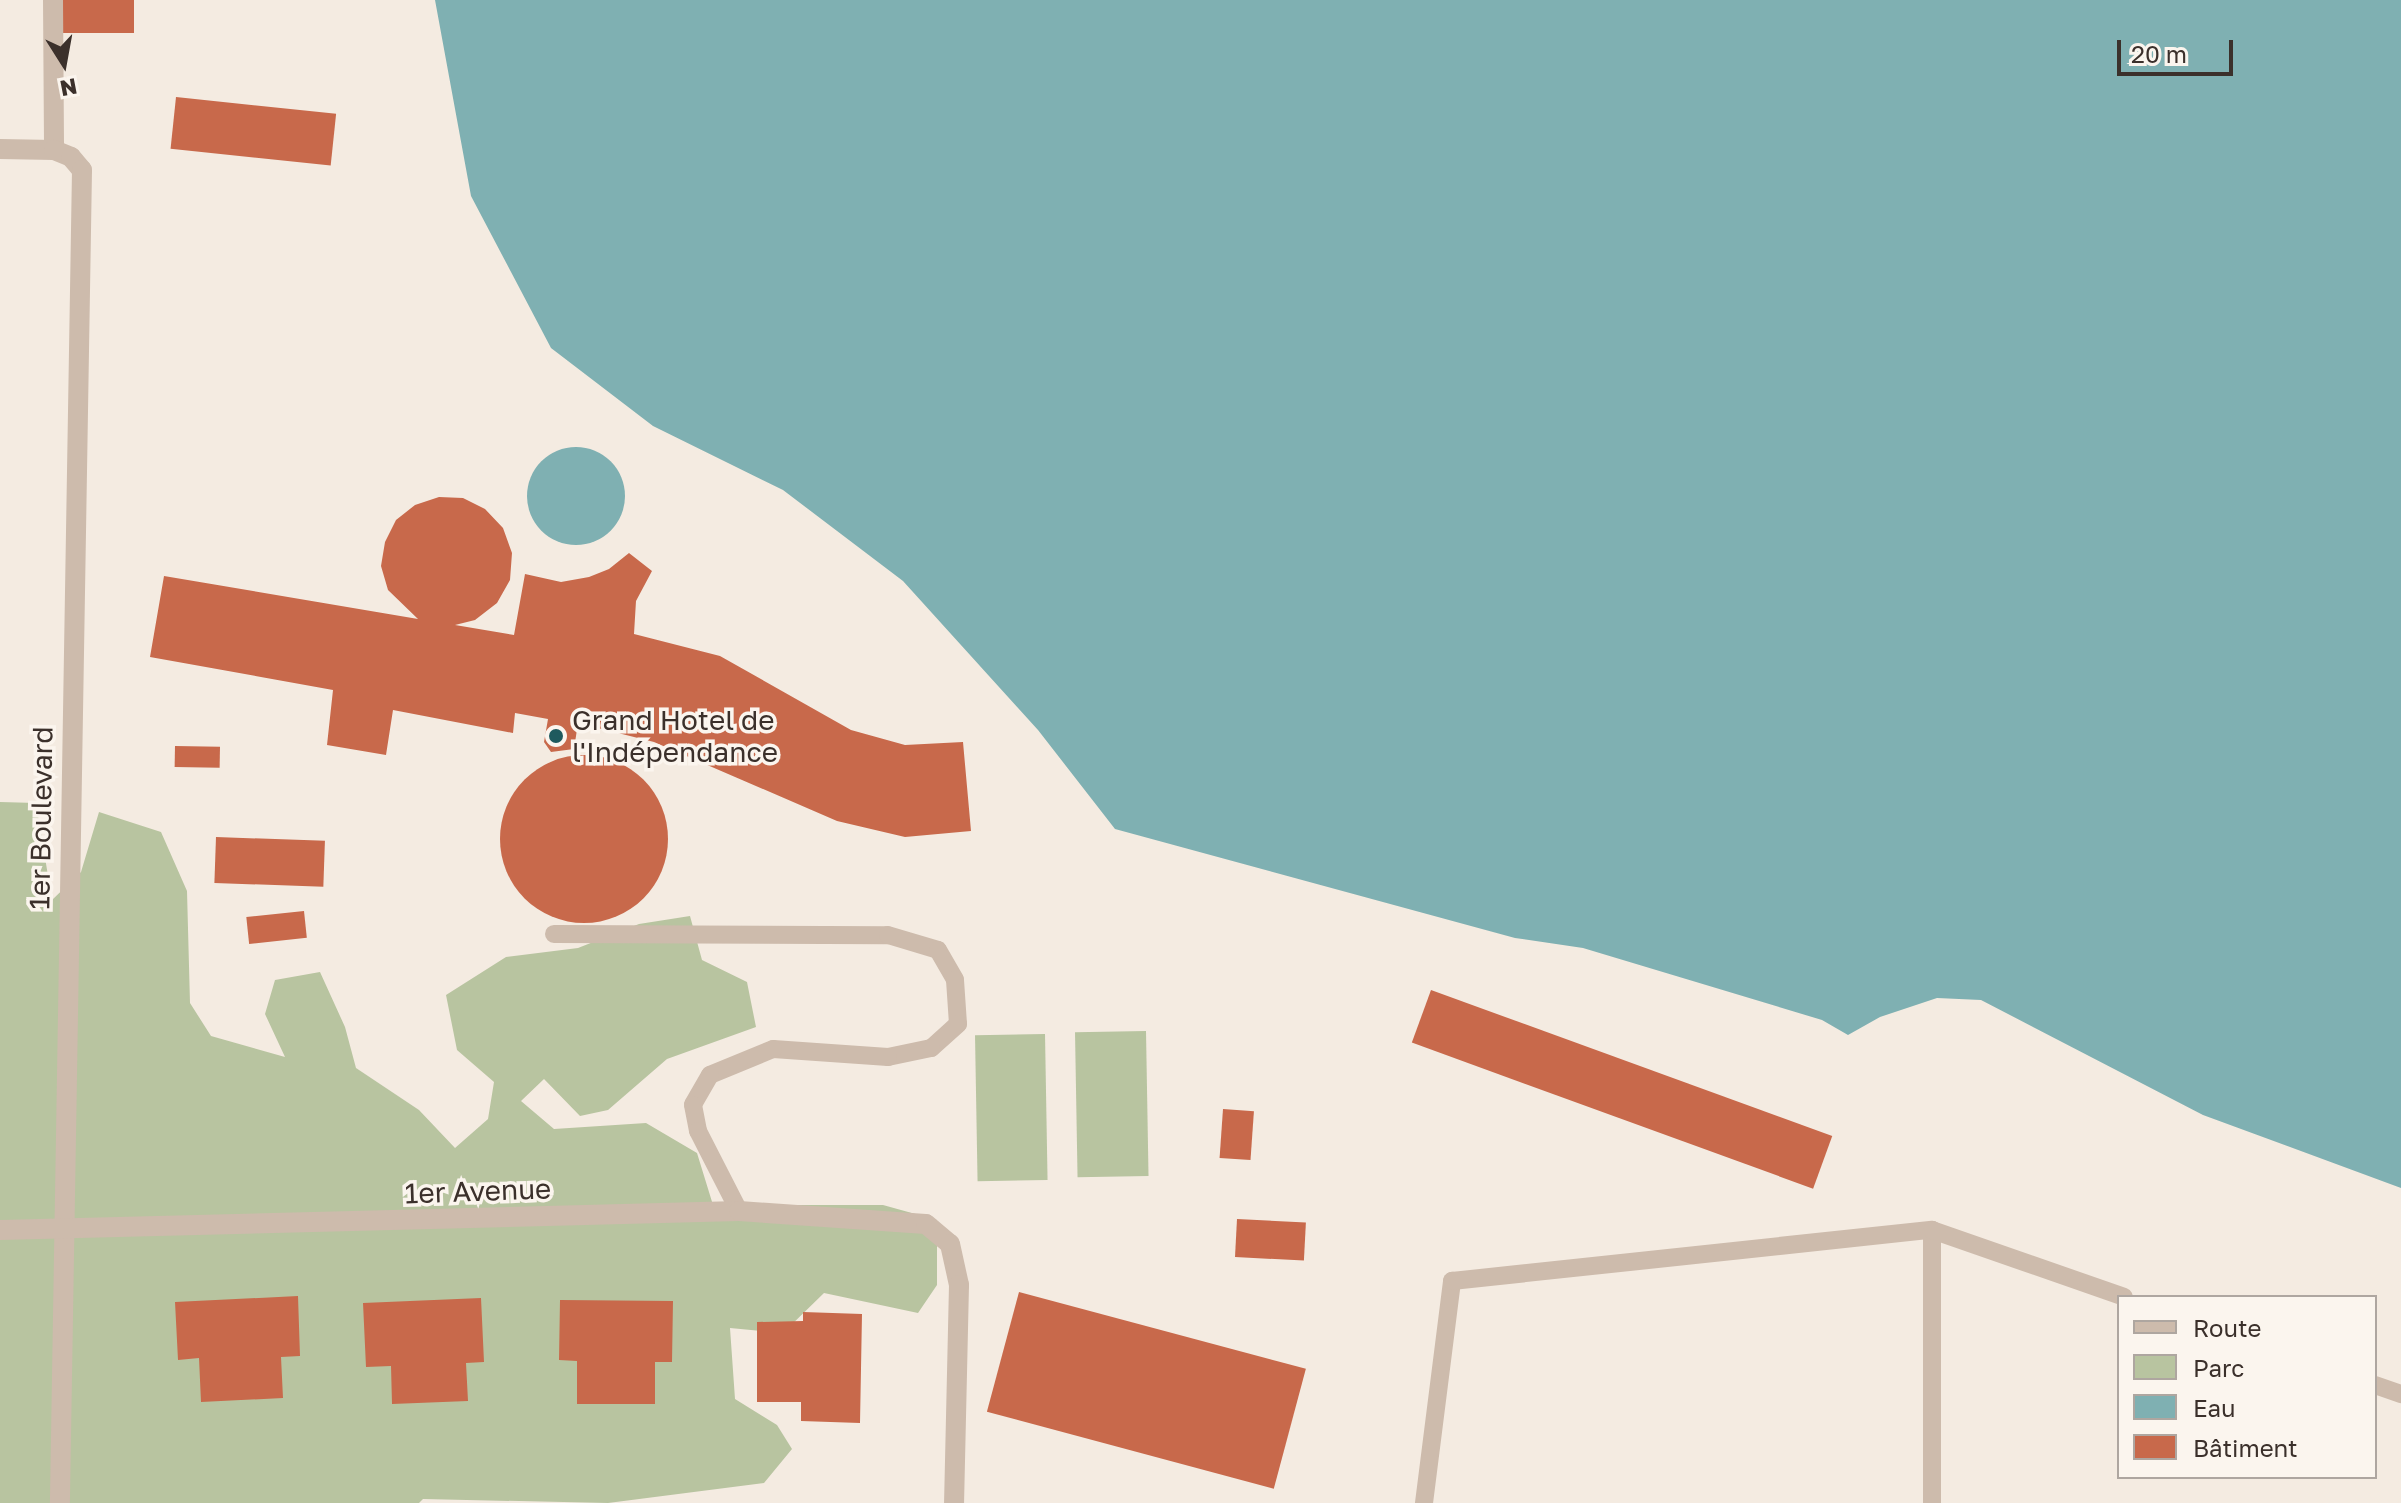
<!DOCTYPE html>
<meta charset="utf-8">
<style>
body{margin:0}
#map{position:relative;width:2401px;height:1503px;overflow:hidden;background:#f4ebe1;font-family:"Golos Text",sans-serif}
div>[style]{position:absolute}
.green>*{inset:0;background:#b8c4a0;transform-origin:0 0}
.water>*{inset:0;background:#7fb0b2}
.round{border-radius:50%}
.building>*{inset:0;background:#c8694b;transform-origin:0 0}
.service>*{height:18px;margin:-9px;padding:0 9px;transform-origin:9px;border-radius:9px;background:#cdbbac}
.minor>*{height:20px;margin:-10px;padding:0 10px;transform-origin:10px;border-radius:10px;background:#cdbbac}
.tertiary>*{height:20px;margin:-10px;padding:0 10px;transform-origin:10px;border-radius:10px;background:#cdbbac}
.dots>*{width:22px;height:22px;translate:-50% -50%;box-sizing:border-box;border:4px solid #fbf5ee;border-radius:50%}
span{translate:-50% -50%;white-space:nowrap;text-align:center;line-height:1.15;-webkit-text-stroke:7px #fbf5ee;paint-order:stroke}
.poi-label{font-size:28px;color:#3b302b}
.left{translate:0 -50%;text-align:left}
.street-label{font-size:28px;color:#3b302b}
.legend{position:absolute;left:2117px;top:1295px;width:260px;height:184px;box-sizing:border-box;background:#fbf5ee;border:2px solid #aea6a0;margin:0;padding:10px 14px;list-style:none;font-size:24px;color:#3b302b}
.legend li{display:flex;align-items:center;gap:16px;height:40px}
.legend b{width:40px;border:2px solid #aea6a0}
.north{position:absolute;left:24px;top:24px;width:80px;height:80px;-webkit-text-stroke:6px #fbf5ee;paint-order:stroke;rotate:169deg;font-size:22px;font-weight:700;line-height:32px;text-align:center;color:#3b302b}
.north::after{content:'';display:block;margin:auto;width:28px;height:36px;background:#3b302b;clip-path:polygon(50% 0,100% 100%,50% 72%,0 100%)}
.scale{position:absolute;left:2117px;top:40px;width:116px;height:36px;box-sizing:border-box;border:4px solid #3b302b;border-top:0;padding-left:10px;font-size:24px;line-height:28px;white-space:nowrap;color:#3b302b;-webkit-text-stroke:6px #fbf5ee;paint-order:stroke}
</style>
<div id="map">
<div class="green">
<i style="clip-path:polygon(0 802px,36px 803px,52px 900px,81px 872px,99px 812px,161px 832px,187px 891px,190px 1003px,211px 1036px,285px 1057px,265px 1014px,275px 980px,320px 972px,345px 1027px,356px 1068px,419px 1110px,455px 1148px,488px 1119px,494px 1082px,457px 1050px,446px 995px,506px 957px,578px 948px,639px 924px,690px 916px,702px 960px,747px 982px,756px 1027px,667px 1059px,608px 1110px,580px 1116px,544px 1079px,521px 1101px,554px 1129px,646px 1123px,697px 1153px,713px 1205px,883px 1205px,937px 1220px,937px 1285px,918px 1313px,824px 1293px,783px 1333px,730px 1328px,735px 1399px,777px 1425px,792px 1449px,764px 1483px,608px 1503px,423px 1499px,419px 1503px,0 1503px)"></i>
<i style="left:1146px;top:1031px;width:145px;height:71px;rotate:89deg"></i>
<i style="left:1045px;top:1034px;width:146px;height:70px;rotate:89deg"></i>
</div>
<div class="water">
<i style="clip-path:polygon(435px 0,2401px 0,2401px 1188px,2203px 1115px,1981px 1000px,1937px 998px,1880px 1017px,1848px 1035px,1822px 1020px,1583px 948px,1515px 938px,1115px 829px,1038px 730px,903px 581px,783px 490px,653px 426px,551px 348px,471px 196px)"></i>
<i class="round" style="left:527px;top:447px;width:98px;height:98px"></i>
</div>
<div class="building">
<i style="left:63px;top:0;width:71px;height:33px"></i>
<i style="left:176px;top:97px;width:161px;height:52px;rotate:6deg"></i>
<i style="clip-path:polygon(439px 497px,463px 498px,485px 509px,503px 528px,512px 553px,510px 580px,497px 603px,475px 620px,455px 625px,514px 635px,525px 574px,561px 582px,589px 577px,609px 569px,629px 553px,652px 571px,636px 601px,634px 634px,720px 656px,851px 730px,905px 745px,963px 742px,971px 831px,905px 837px,837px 821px,654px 742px,578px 723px,574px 749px,551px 752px,544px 742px,548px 719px,515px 713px,513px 733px,393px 710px,386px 755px,327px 745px,333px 690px,150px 657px,164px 576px,418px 619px,388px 590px,381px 566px,385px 542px,396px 520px,415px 505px)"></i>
<i style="left:175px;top:746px;width:45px;height:21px;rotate:1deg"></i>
<i class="round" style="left:500px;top:755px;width:168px;height:168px"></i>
<i style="left:216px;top:837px;width:109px;height:46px;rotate:2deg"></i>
<i style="left:304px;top:911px;width:27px;height:58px;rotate:84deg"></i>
<i style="left:1431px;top:990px;width:427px;height:56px;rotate:20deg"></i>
<i style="left:1223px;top:1109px;width:31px;height:49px;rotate:4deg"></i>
<i style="left:1237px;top:1219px;width:69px;height:38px;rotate:3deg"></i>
<i style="left:1019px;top:1292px;width:297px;height:124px;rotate:15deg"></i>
<i style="clip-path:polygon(298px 1296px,300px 1356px,281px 1357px,283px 1398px,201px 1402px,199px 1358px,178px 1360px,175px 1302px)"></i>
<i style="clip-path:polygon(481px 1298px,484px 1362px,466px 1363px,468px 1401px,392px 1404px,391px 1366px,366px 1367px,363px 1303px)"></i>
<i style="clip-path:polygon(560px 1300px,673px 1301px,672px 1362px,655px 1362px,655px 1404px,577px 1404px,577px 1361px,559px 1360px)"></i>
<i style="clip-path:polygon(803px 1312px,862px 1314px,860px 1423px,801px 1421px,801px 1402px,757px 1402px,757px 1322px,803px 1321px)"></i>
</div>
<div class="service">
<i style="left:554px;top:934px;width:334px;rotate:0.2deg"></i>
<i style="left:888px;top:935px;width:52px;rotate:16.7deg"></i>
<i style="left:938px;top:950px;width:34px;rotate:60deg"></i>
<i style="left:955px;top:980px;width:44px;rotate:86.1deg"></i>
<i style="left:958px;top:1024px;width:36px;rotate:138deg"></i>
<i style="left:931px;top:1048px;width:44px;rotate:168.2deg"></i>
<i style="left:888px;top:1057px;width:115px;rotate:-176deg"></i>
<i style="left:773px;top:1049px;width:68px;rotate:157.6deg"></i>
<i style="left:710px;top:1075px;width:34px;rotate:120deg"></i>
<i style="left:693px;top:1105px;width:26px;rotate:79deg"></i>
<i style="left:698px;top:1131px;width:90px;rotate:62.9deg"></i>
<i style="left:2375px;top:1385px;width:28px;rotate:19deg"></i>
<i style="left:1424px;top:1503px;width:224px;rotate:-82.8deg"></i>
<i style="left:1452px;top:1281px;width:483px;rotate:-6.1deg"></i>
<i style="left:1932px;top:1503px;width:273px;rotate:-90deg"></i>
<i style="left:1932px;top:1230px;width:203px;rotate:19.2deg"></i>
</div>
<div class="minor">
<i style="left:53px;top:0;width:150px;rotate:89.6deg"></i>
<i style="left:0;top:149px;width:54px;rotate:1.1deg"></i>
<i style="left:54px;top:150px;width:18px;rotate:22deg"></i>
<i style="left:71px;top:157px;width:17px;rotate:50deg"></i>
<i style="left:82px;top:170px;width:1333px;rotate:90.95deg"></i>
</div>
<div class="tertiary">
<i style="left:0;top:1230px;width:739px;rotate:-1.47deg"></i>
<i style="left:739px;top:1211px;width:187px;rotate:4deg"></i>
<i style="left:926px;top:1224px;width:31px;rotate:40deg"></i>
<i style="left:950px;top:1244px;width:42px;rotate:77.6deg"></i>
<i style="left:959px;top:1285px;width:218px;rotate:91.3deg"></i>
</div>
<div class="dots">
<i style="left:556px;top:736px;background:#1f5a5e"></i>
</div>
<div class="poi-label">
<span class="left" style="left:572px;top:736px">Grand Hotel de<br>l'Indépendance</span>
</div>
<div class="street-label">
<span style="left:41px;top:818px;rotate:-89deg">1er Boulevard</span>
<span style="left:478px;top:1191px;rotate:-2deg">1er Avenue</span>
</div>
<ul class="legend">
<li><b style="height:10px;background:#cdbbac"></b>Route</li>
<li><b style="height:22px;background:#b8c4a0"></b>Parc</li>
<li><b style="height:22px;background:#7fb0b2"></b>Eau</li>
<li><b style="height:22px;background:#c8694b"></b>Bâtiment</li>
</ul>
<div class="north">N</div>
<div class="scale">20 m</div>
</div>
